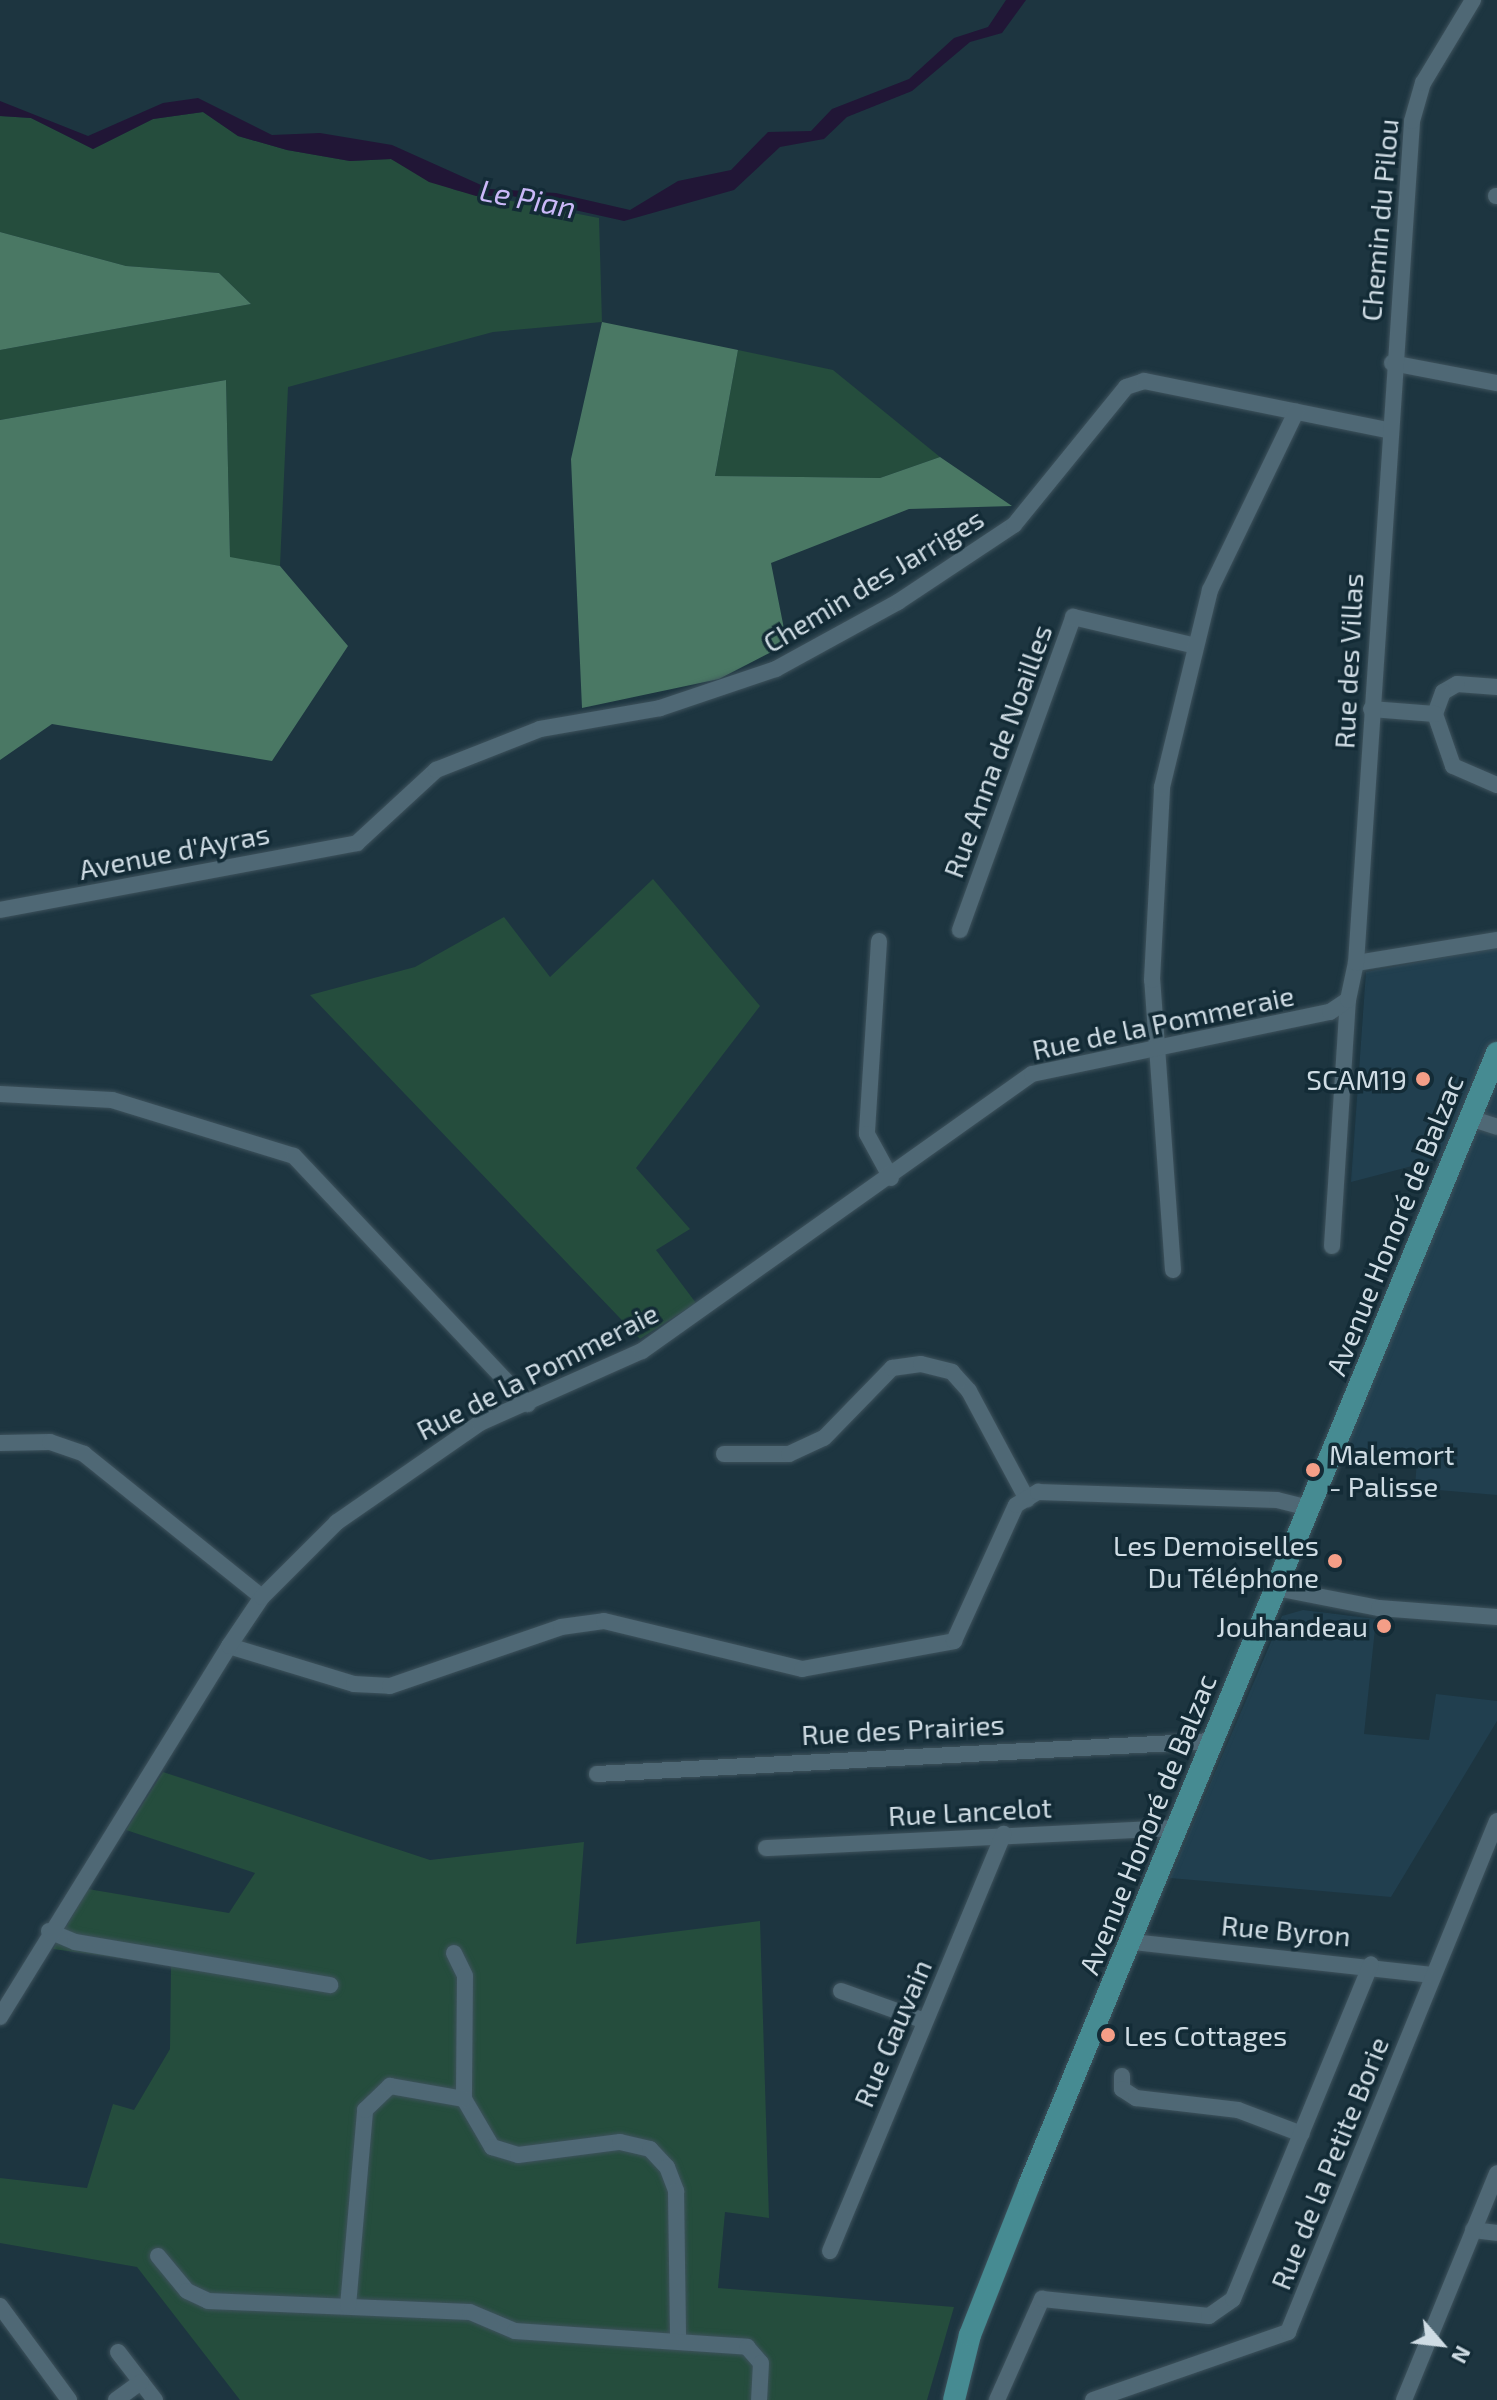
<!DOCTYPE html>
<meta charset="utf-8">
<style>
body{margin:0}
#map{position:relative;width:1497px;height:2400px;overflow:hidden;background:#1d3540;font-family:"Exo 2",sans-serif}
div>[style]{position:absolute}
.built>*{inset:0;background:#213f4f}
.green>*{inset:0;background:#254d3d}
.forest>*{inset:0;background:#4a7864}
.water>*{inset:0;background:#211636}
.roads{filter:drop-shadow(0 0 2px #3e525c) drop-shadow(0 0 2px #3e525c)}
.minor>*{height:16px;margin:-8px;padding:0 8px;transform-origin:8px;border-radius:8px;background:#4f6875}
.primary>*{height:22px;margin:-11px;padding:0 11px;transform-origin:11px;border-radius:11px;background:#468b92}
.dots>*{width:22px;height:22px;translate:-50% -50%;box-sizing:border-box;border:4px solid #132b36;border-radius:50%}
span{translate:-50% -50%;white-space:nowrap;text-align:center;line-height:1.15;-webkit-text-stroke:7px #132b36;paint-order:stroke}
.street-label{font-size:28px;color:#cfdce4}
.poi-label{font-size:28px;color:#cfdce4}
.right{translate:-100% -50%;text-align:right}
.left{translate:0 -50%;text-align:left}
.water-label{font-size:30px;color:#cab8f8;font-style:italic}
.north{position:absolute;left:1401px;top:2304px;width:80px;height:80px;-webkit-text-stroke:6px #132b36;paint-order:stroke;rotate:118deg;font-size:22px;font-weight:700;line-height:32px;text-align:center;color:#cfdce4}
.north::after{content:'';display:block;margin:auto;width:28px;height:36px;background:#cfdce4;clip-path:polygon(50% 0,100% 100%,50% 72%,0 100%)}
</style>
<div id="map">
<div class="built">
<i style="clip-path:polygon(1497px 947px,1497px 1495px,1415px 1488px,1417px 1459px,1326px 1447px,1439px 1159px,1351px 1182px,1366px 972px)"></i>
<i style="clip-path:polygon(1303px 1610px,1376px 1619px,1364px 1734px,1429px 1740px,1436px 1694px,1497px 1701px,1497px 1721px,1391px 1897px,1170px 1878px,1282px 1616px)"></i>
</div>
<div class="green">
<i style="clip-path:polygon(203px 112px,238px 136px,287px 150px,350px 161px,391px 159px,455px 190px,599px 218px,602px 322px,493px 332px,288px 387px,280px 566px,230px 558px,226px 380px,0 420px,0 350px,251px 304px,219px 273px,126px 266px,0 232px,0 116px,31px 118px,93px 149px,153px 119px)"></i>
<i style="clip-path:polygon(738px 350px,833px 370px,940px 457px,880px 478px,715px 476px)"></i>
<i style="clip-path:polygon(653px 879px,760px 1006px,636px 1168px,690px 1229px,656px 1250px,696px 1303px,640px 1339px,310px 995px,415px 967px,504px 917px,550px 977px)"></i>
<i style="clip-path:polygon(163px 1772px,430px 1860px,584px 1842px,576px 1944px,760px 1921px,769px 2218px,725px 2212px,718px 2288px,954px 2307px,927px 2400px,240px 2400px,137px 2267px,0 2243px,0 2178px,87px 2188px,113px 2104px,134px 2110px,170px 2049px,171px 1965px,53px 1949px,88px 1889px,229px 1913px,255px 1873px,126px 1830px)"></i>
</div>
<div class="forest">
<i style="clip-path:polygon(0 232px,126px 266px,219px 273px,251px 304px,0 350px)"></i>
<i style="clip-path:polygon(602px 322px,738px 350px,715px 476px,880px 478px,940px 457px,1012px 506px,909px 509px,771px 563px,787px 644px,719px 679px,582px 708px,571px 459px)"></i>
<i style="clip-path:polygon(226px 380px,230px 557px,280px 566px,348px 646px,272px 761px,52px 724px,0 760px,0 420px)"></i>
</div>
<div class="water">
<i style="clip-path:polygon(1006px 0,1026px 0,1002px 33px,970px 42px,912px 91px,847px 117px,824px 139px,780px 147px,734px 190px,624px 221px,512px 196px,476px 196px,429px 182px,391px 159px,350px 161px,287px 150px,238px 136px,203px 112px,153px 119px,93px 149px,31px 118px,0 116px,0 101px,88px 136px,163px 103px,198px 98px,272px 135px,320px 133px,392px 145px,490px 189px,556px 193px,630px 210px,678px 181px,731px 170px,768px 132px,811px 131px,832px 109px,909px 79px,954px 38px,988px 27px)"></i>
</div>
<div class="roads">
<div class="minor">
<i style="left:1496px;top:196px;width:1px"></i>
<i style="left:1392px;top:363px;width:107px;rotate:10.8deg"></i>
<i style="left:1497px;top:687px;width:40px;rotate:-175.7deg"></i>
<i style="left:1457px;top:684px;width:16px;rotate:150deg"></i>
<i style="left:1443px;top:692px;width:23px;rotate:110deg"></i>
<i style="left:1435px;top:714px;width:55px;rotate:70.9deg"></i>
<i style="left:1453px;top:766px;width:48px;rotate:23.4deg"></i>
<i style="left:1371px;top:709px;width:64px;rotate:4.5deg"></i>
<i style="left:0;top:910px;width:363px;rotate:-10.6deg"></i>
<i style="left:357px;top:843px;width:108px;rotate:-42.7deg"></i>
<i style="left:436px;top:770px;width:112px;rotate:-21.5deg"></i>
<i style="left:540px;top:729px;width:122px;rotate:-9.9deg"></i>
<i style="left:660px;top:708px;width:122px;rotate:-18.6deg"></i>
<i style="left:776px;top:669px;width:139px;rotate:-28.8deg"></i>
<i style="left:898px;top:602px;width:139px;rotate:-33.6deg"></i>
<i style="left:1014px;top:525px;width:178px;rotate:-50.9deg"></i>
<i style="left:1126px;top:387px;width:19px;rotate:-18deg"></i>
<i style="left:1144px;top:381px;width:248px;rotate:11.4deg"></i>
<i style="left:960px;top:930px;width:333px;rotate:-70.1deg"></i>
<i style="left:1073px;top:617px;width:126px;rotate:13.3deg"></i>
<i style="left:879px;top:941px;width:193px;rotate:93.6deg"></i>
<i style="left:867px;top:1134px;width:50px;rotate:61.4deg"></i>
<i style="left:1356px;top:963px;width:143px;rotate:-9.3deg"></i>
<i style="left:0;top:1094px;width:112px;rotate:3.1deg"></i>
<i style="left:112px;top:1100px;width:190px;rotate:17.1deg"></i>
<i style="left:294px;top:1156px;width:341px;rotate:46.7deg"></i>
<i style="left:1470px;top:1118px;width:28px;rotate:18deg"></i>
<i style="left:1332px;top:1246px;width:247px;rotate:-86.3deg"></i>
<i style="left:1173px;top:1270px;width:291px;rotate:-94.1deg"></i>
<i style="left:1152px;top:980px;width:193px;rotate:-87deg"></i>
<i style="left:1162px;top:787px;width:203px;rotate:-76.3deg"></i>
<i style="left:1210px;top:590px;width:198px;rotate:-64.2deg"></i>
<i style="left:0;top:1443px;width:50px;rotate:-1.1deg"></i>
<i style="left:50px;top:1442px;width:36px;rotate:19deg"></i>
<i style="left:84px;top:1454px;width:228px;rotate:38.8deg"></i>
<i style="left:724px;top:1454px;width:65px"></i>
<i style="left:789px;top:1454px;width:38px;rotate:-25deg"></i>
<i style="left:824px;top:1438px;width:98px;rotate:-45.8deg"></i>
<i style="left:892px;top:1368px;width:29px;rotate:-8deg"></i>
<i style="left:921px;top:1364px;width:32px;rotate:14deg"></i>
<i style="left:952px;top:1372px;width:25px;rotate:48deg"></i>
<i style="left:969px;top:1391px;width:123px;rotate:61.8deg"></i>
<i style="left:1276px;top:1588px;width:105px;rotate:11deg"></i>
<i style="left:1379px;top:1608px;width:118px;rotate:4.4deg"></i>
<i style="left:229px;top:1646px;width:131px;rotate:16.9deg"></i>
<i style="left:354px;top:1684px;width:36px;rotate:3deg"></i>
<i style="left:390px;top:1686px;width:181px;rotate:-19deg"></i>
<i style="left:561px;top:1627px;width:43px;rotate:-7.9deg"></i>
<i style="left:604px;top:1621px;width:204px;rotate:13.6deg"></i>
<i style="left:802px;top:1669px;width:155px;rotate:-10.4deg"></i>
<i style="left:954px;top:1641px;width:149px;rotate:-65.5deg"></i>
<i style="left:1016px;top:1505px;width:26px;rotate:-31deg"></i>
<i style="left:1038px;top:1492px;width:239px;rotate:1.9deg"></i>
<i style="left:1277px;top:1500px;width:33px;rotate:14deg"></i>
<i style="left:597px;top:1774px;width:616px;rotate:-3.07deg"></i>
<i style="left:766px;top:1848px;width:411px;rotate:-2.8deg"></i>
<i style="left:49px;top:1931px;width:28px;rotate:23deg"></i>
<i style="left:75px;top:1942px;width:259px;rotate:9.6deg"></i>
<i style="left:1133px;top:1942px;width:302px;rotate:6.3deg"></i>
<i style="left:454px;top:1953px;width:25px;rotate:64deg"></i>
<i style="left:465px;top:1976px;width:123px;rotate:90.5deg"></i>
<i style="left:464px;top:2099px;width:56px;rotate:59.7deg"></i>
<i style="left:492px;top:2147px;width:27px;rotate:17deg"></i>
<i style="left:518px;top:2155px;width:103px;rotate:-7.3deg"></i>
<i style="left:620px;top:2142px;width:31px;rotate:13deg"></i>
<i style="left:650px;top:2149px;width:25px;rotate:47deg"></i>
<i style="left:667px;top:2167px;width:26px;rotate:69deg"></i>
<i style="left:676px;top:2191px;width:151px;rotate:89.2deg"></i>
<i style="left:841px;top:1991px;width:89px;rotate:19.7deg"></i>
<i style="left:0;top:2017px;width:436px;rotate:-58.3deg"></i>
<i style="left:229px;top:1646px;width:59px;rotate:-56deg"></i>
<i style="left:262px;top:1597px;width:106px;rotate:-45deg"></i>
<i style="left:337px;top:1522px;width:174px;rotate:-34.7deg"></i>
<i style="left:480px;top:1423px;width:177px;rotate:-24deg"></i>
<i style="left:642px;top:1351px;width:478px;rotate:-35.4deg"></i>
<i style="left:1032px;top:1074px;width:304px;rotate:-11.8deg"></i>
<i style="left:1330px;top:1012px;width:22px;rotate:-34deg"></i>
<i style="left:1348px;top:1000px;width:38px;rotate:-78deg"></i>
<i style="left:1356px;top:963px;width:844px;rotate:-86.19deg"></i>
<i style="left:1412px;top:121px;width:40px;rotate:-74deg"></i>
<i style="left:1423px;top:83px;width:97px;rotate:-58.9deg"></i>
<i style="left:1122px;top:2076px;width:13px;rotate:90deg"></i>
<i style="left:1122px;top:2089px;width:17px;rotate:33deg"></i>
<i style="left:1136px;top:2098px;width:103px;rotate:6.7deg"></i>
<i style="left:1238px;top:2110px;width:68px;rotate:20.6deg"></i>
<i style="left:1473px;top:2230px;width:24px;rotate:7deg"></i>
<i style="left:830px;top:2251px;width:452px;rotate:-67.4deg"></i>
<i style="left:158px;top:2256px;width:45px;rotate:50.4deg"></i>
<i style="left:187px;top:2291px;width:23px;rotate:25deg"></i>
<i style="left:208px;top:2301px;width:262px;rotate:2.4deg"></i>
<i style="left:470px;top:2312px;width:49px;rotate:22.9deg"></i>
<i style="left:515px;top:2331px;width:233px;rotate:3.9deg"></i>
<i style="left:747px;top:2347px;width:21px;rotate:49deg"></i>
<i style="left:761px;top:2363px;width:37px;rotate:93deg"></i>
<i style="left:0;top:2306px;width:117px;rotate:53.7deg"></i>
<i style="left:348px;top:2306px;width:197px;rotate:-85deg"></i>
<i style="left:365px;top:2110px;width:35px;rotate:-44deg"></i>
<i style="left:390px;top:2086px;width:75px;rotate:10deg"></i>
<i style="left:118px;top:2352px;width:61px;rotate:52.4deg"></i>
<i style="left:116px;top:2400px;width:31px;rotate:-36deg"></i>
<i style="left:997px;top:2400px;width:111px;rotate:-66deg"></i>
<i style="left:1042px;top:2299px;width:168px;rotate:5.8deg"></i>
<i style="left:1209px;top:2316px;width:29px;rotate:-35deg"></i>
<i style="left:1233px;top:2299px;width:362px;rotate:-67.6deg"></i>
<i style="left:1093px;top:2400px;width:207px;rotate:-19.2deg"></i>
<i style="left:1288px;top:2332px;width:552px;rotate:-67.76deg"></i>
<i style="left:1404px;top:2400px;width:245px;rotate:-67.7deg"></i>
</div>
<div class="primary">
<i style="left:954px;top:2400px;width:67px;rotate:-76.2deg"></i>
<i style="left:970px;top:2335px;width:161px;rotate:-68.5deg"></i>
<i style="left:1029px;top:2185px;width:1225px;rotate:-67.54deg"></i>
</div>
</div>
<div class="dots">
<i style="left:1423px;top:1079px;background:#f49e87"></i>
<i style="left:1313px;top:1470px;background:#f49e87"></i>
<i style="left:1335px;top:1561px;background:#f49e87"></i>
<i style="left:1384px;top:1626px;background:#f49e87"></i>
<i style="left:1108px;top:2035px;background:#f49e87"></i>
</div>
<div class="street-label">
<span style="left:1379px;top:220px;rotate:-85deg">Chemin du Pilou</span>
<span style="left:873px;top:580px;rotate:-31deg">Chemin des Jarriges</span>
<span style="left:1348px;top:661px;rotate:-87deg">Rue des Villas</span>
<span style="left:997px;top:751px;rotate:-70deg">Rue Anna de Noailles</span>
<span style="left:174px;top:851px;rotate:-11deg">Avenue d'Ayras</span>
<span style="left:1163px;top:1022px;rotate:-12deg">Rue de la Pommeraie</span>
<span style="left:1394px;top:1225px;rotate:-68deg">Avenue Honoré de Balzac</span>
<span style="left:537px;top:1371px;rotate:-27deg">Rue de la Pommeraie</span>
<span style="left:903px;top:1729px;rotate:-3deg">Rue des Prairies</span>
<span style="left:970px;top:1811px;rotate:-3deg">Rue Lancelot</span>
<span style="left:1147px;top:1824px;rotate:-68deg">Avenue Honoré de Balzac</span>
<span style="left:1286px;top:1930px;rotate:5deg">Rue Byron</span>
<span style="left:892px;top:2033px;rotate:-67deg">Rue Gauvain</span>
<span style="left:1329px;top:2163px;rotate:-68deg">Rue de la Petite Borie</span>
</div>
<div class="poi-label">
<span class="right" style="left:1407px;top:1079px">SCAM19</span>
<span class="left" style="left:1329px;top:1470px">Malemort<br>- Palisse</span>
<span class="right" style="left:1319px;top:1561px">Les Demoiselles<br>Du Téléphone</span>
<span class="right" style="left:1368px;top:1626px">Jouhandeau</span>
<span class="left" style="left:1124px;top:2035px">Les Cottages</span>
</div>
<div class="water-label">
<span style="left:528px;top:198px;rotate:11deg">Le Pian</span>
</div>
<div class="north">N</div>
</div>
